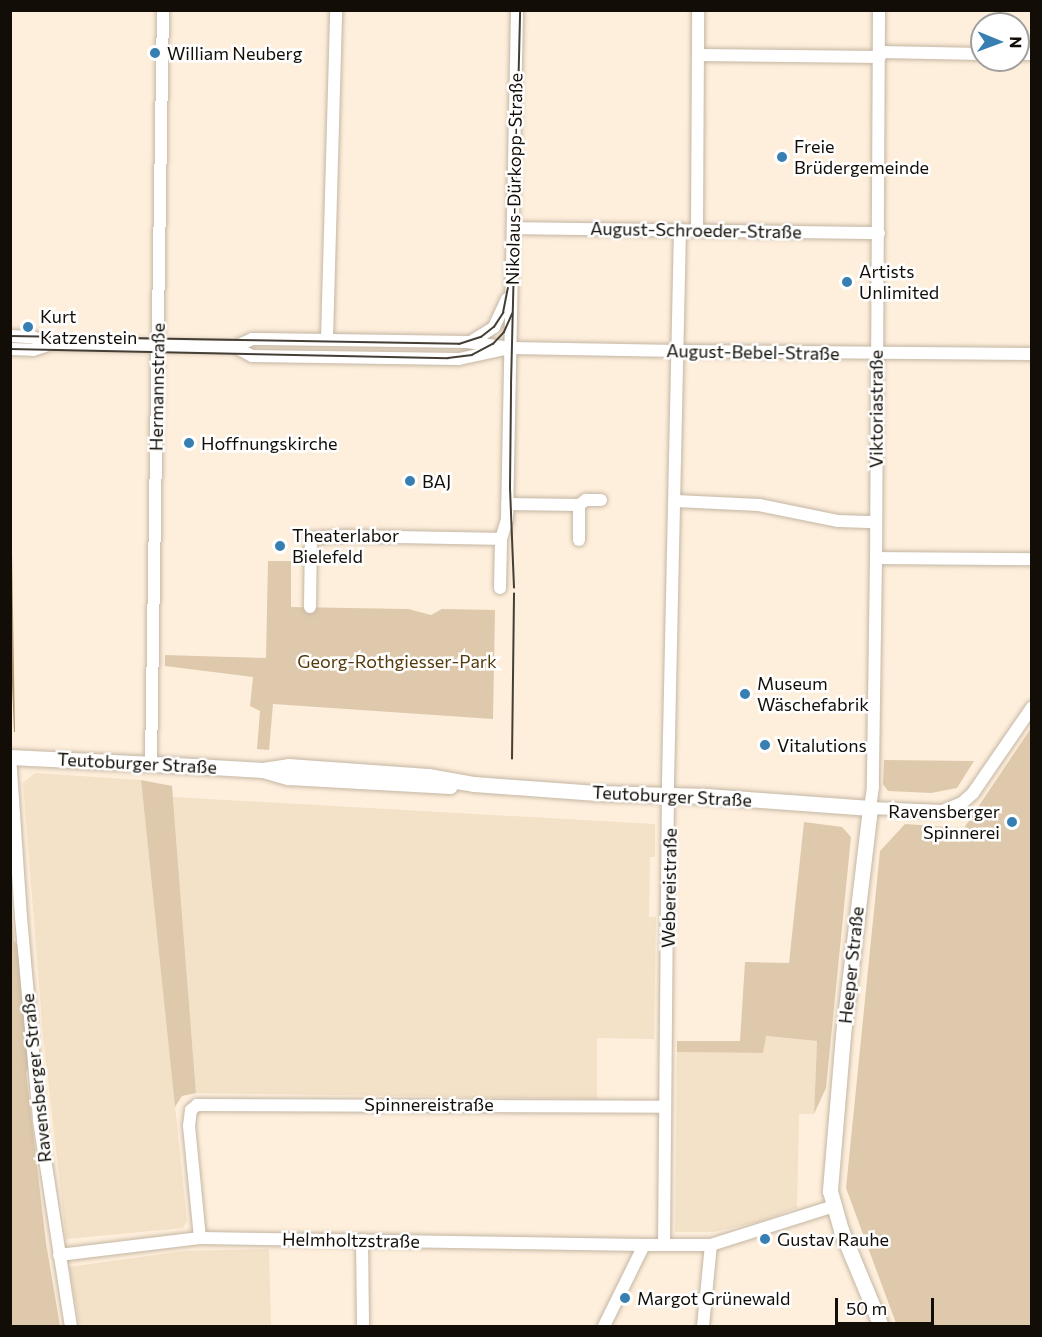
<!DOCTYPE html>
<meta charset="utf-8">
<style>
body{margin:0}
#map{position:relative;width:1042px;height:1337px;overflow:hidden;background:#feefdc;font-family:Commissioner,sans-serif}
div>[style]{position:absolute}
.built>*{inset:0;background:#f3e1c8}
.green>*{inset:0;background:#dec9ac}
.water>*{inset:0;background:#b09571}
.roads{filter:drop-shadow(0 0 2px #c4b6a4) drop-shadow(0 0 2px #c4b6a4)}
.minor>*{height:12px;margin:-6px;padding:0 6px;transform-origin:6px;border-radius:6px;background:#fff}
.tertiary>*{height:15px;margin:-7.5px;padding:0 7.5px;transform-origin:7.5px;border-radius:7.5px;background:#fff}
.tram>*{height:1.5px;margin:-0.75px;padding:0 0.75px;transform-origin:0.75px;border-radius:0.75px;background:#443e34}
.dots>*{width:16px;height:16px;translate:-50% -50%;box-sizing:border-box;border:3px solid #fff;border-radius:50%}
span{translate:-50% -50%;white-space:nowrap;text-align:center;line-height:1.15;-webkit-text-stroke:5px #fff;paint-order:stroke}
.poi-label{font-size:18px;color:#120e07}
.left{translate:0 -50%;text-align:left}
.right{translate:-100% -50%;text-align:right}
.street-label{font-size:18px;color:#120e07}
.park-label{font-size:18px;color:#553909}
.frame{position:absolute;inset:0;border:12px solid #120e07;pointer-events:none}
.north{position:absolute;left:970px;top:12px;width:60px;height:60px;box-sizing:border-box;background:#fff;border:2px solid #a09f9c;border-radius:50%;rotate:91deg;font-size:16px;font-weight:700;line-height:24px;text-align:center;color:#120e07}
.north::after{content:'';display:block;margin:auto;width:21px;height:27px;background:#377eb3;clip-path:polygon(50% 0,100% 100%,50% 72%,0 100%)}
.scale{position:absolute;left:835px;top:1298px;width:99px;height:27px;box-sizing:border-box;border:3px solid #120e07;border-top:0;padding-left:8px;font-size:18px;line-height:21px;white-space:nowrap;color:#120e07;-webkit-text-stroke:4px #fff;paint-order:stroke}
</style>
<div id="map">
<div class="built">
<i style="clip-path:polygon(35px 773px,141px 780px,187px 1221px,183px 1228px,66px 1239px,43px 1035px,23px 783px)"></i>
<i style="clip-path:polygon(173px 797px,655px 824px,655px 857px,650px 857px,649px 917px,656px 917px,654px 1039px,597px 1038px,597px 1099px,196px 1093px)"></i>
<i style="clip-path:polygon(765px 1036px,817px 1041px,814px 1114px,799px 1114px,797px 1208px,758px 1222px,714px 1232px,675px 1232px,677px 1052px,763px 1053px)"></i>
<i style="clip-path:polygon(269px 1249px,271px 1326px,80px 1326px,69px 1267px,184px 1251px)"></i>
</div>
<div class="green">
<i style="clip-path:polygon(268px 561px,291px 561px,291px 607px,408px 609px,431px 615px,442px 609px,495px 610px,493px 719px,273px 704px,269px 750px,257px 749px,260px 711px,250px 706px,253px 677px,165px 666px,165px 655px,266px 658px)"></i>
<i style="clip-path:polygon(1031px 728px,1031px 1326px,897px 1326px,846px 1188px,880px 851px,905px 824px,964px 828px)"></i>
<i style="clip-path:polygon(884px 760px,974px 761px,957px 788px,931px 793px,888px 791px,883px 784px)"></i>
<i style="clip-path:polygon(141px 780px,172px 786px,196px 1093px,182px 1096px,175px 1107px)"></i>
<i style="clip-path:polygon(804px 822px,842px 827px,851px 837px,826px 1088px,814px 1114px,817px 1041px,766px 1036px,763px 1053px,677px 1052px,677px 1041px,740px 1041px,745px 962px,789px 963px)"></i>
<i style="clip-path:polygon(10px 884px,14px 941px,18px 945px,30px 1068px,26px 1072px,46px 1243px,60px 1326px,11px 1326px)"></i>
</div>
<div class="water">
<i style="clip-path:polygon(11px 492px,15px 732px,14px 732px,11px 660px)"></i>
</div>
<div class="roads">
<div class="minor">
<i style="left:879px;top:10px;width:548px;rotate:90.31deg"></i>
<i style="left:876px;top:558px;width:229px;rotate:90.8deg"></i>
<i style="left:873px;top:787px;width:21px;rotate:98deg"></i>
<i style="left:870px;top:808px;width:72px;rotate:2.4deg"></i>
<i style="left:942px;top:811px;width:22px;rotate:-22deg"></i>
<i style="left:962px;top:803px;width:15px;rotate:-42deg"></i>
<i style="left:973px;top:793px;width:104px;rotate:-55.5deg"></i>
<i style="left:880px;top:52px;width:102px;rotate:1.1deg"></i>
<i style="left:1018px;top:54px;width:14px"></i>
<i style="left:698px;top:55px;width:182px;rotate:0.6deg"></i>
<i style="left:513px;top:228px;width:366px;rotate:0.8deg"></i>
<i style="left:697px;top:230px;width:220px;rotate:-89.7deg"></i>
<i style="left:10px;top:336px;width:22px;rotate:3deg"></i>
<i style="left:32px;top:337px;width:20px;rotate:20deg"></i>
<i style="left:327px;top:339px;width:329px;rotate:-88.4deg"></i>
<i style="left:472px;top:341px;width:26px;rotate:-32deg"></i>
<i style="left:494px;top:327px;width:31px;rotate:-65deg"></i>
<i style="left:235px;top:347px;width:19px;rotate:28deg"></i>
<i style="left:252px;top:356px;width:207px;rotate:0.8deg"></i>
<i style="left:459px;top:359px;width:51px;rotate:-12.4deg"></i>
<i style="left:10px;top:349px;width:23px;rotate:2deg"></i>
<i style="left:33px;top:350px;width:19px;rotate:-18deg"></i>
<i style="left:51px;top:344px;width:184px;rotate:0.9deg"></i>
<i style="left:235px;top:347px;width:19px;rotate:-25deg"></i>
<i style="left:252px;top:339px;width:9px"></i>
<i style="left:261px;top:339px;width:206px;rotate:0.8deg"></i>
<i style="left:467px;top:342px;width:44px;rotate:7.8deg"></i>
<i style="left:511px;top:348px;width:168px;rotate:1deg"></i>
<i style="left:679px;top:351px;width:353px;rotate:0.5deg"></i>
<i style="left:676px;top:501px;width:83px;rotate:2.8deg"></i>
<i style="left:759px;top:505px;width:81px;rotate:11.4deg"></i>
<i style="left:838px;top:521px;width:38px;rotate:2deg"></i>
<i style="left:507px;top:504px;width:72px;rotate:0.8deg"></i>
<i style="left:579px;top:540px;width:35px;rotate:-90deg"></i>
<i style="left:579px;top:505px;width:9px;rotate:-36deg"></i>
<i style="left:586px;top:500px;width:15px"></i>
<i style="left:876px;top:558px;width:156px;rotate:0.4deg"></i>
<i style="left:500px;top:588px;width:49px;rotate:-88.8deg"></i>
<i style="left:501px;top:539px;width:21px;rotate:-73deg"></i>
<i style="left:507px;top:519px;width:509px;rotate:-88.87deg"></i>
<i style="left:310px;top:607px;width:69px;rotate:-89.2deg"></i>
<i style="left:311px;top:538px;width:36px;rotate:-3deg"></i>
<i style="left:347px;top:536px;width:154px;rotate:1.1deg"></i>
<i style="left:10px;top:756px;width:161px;rotate:86.1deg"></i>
<i style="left:21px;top:917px;width:204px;rotate:84.9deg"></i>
<i style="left:39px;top:1120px;width:208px;rotate:81.2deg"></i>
<i style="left:151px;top:763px;width:753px;rotate:-89.09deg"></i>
<i style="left:200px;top:1238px;width:113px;rotate:-95.6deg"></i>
<i style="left:189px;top:1126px;width:16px;rotate:-83deg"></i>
<i style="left:191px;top:1110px;width:8px;rotate:-40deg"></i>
<i style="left:197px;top:1105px;width:468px;rotate:0.2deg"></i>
<i style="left:362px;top:1240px;width:86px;rotate:89.3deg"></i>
<i style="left:664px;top:1245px;width:463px;rotate:-89.5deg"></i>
<i style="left:668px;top:782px;width:553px;rotate:-88.76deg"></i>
<i style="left:59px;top:1255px;width:142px;rotate:-6.9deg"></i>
<i style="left:200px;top:1238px;width:444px;rotate:0.9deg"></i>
<i style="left:604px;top:1326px;width:90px;rotate:-63.7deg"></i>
<i style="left:644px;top:1245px;width:67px"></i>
<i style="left:711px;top:1245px;width:129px;rotate:-17.6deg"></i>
<i style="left:703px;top:1326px;width:81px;rotate:-84.4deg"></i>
</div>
<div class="tertiary">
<i style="left:10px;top:757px;width:185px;rotate:2.8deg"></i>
<i style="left:195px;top:766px;width:68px;rotate:3.4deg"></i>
<i style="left:263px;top:770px;width:26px;rotate:16deg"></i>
<i style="left:288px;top:777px;width:162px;rotate:3.2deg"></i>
<i style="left:263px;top:770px;width:25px;rotate:-9deg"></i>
<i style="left:288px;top:766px;width:140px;rotate:4.1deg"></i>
<i style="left:428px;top:776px;width:47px;rotate:9.9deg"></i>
<i style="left:474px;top:784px;width:123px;rotate:4.2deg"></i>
<i style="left:597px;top:793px;width:110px;rotate:1.6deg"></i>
<i style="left:707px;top:796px;width:163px;rotate:4.2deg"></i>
<i style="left:870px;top:808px;width:229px;rotate:96.8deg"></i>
<i style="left:843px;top:1035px;width:157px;rotate:94.8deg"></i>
<i style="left:830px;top:1191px;width:41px;rotate:74.2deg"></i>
<i style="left:841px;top:1230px;width:104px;rotate:67.4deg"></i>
</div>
</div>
<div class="tram">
<i style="left:10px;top:336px;width:449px;rotate:1deg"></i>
<i style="left:459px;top:344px;width:23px;rotate:-18deg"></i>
<i style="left:481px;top:337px;width:16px;rotate:-38deg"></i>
<i style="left:494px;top:327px;width:17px;rotate:-57deg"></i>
<i style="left:503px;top:313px;width:25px;rotate:-79deg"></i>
<i style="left:10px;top:349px;width:438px;rotate:1.2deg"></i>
<i style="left:448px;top:358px;width:24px;rotate:-7deg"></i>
<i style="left:472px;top:355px;width:24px;rotate:-28deg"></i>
<i style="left:493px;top:344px;width:16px;rotate:-47deg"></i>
<i style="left:504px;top:332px;width:20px;rotate:-66deg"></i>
<i style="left:514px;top:588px;width:100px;rotate:-92.3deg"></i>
<i style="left:510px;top:488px;width:103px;rotate:-89.4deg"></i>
<i style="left:511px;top:385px;width:375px;rotate:-88.6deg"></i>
<i style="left:512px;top:759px;width:165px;rotate:-89.3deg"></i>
</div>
<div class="dots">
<i style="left:155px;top:53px;background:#377eb3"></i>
<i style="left:782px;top:157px;background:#377eb3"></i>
<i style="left:847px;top:282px;background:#377eb3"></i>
<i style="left:28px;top:327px;background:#377eb3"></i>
<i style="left:189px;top:443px;background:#377eb3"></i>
<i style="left:410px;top:481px;background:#377eb3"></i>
<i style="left:280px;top:546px;background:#377eb3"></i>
<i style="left:745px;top:694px;background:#377eb3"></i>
<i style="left:765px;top:745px;background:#377eb3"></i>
<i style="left:1012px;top:822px;background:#377eb3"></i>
<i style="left:765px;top:1239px;background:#377eb3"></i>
<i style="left:625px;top:1298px;background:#377eb3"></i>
</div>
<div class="poi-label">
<span class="left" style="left:167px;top:53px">William Neuberg</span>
<span class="left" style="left:794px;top:157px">Freie<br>Brüdergemeinde</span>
<span class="left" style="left:859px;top:282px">Artists<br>Unlimited</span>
<span class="left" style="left:40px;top:327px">Kurt<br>Katzenstein</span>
<span class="left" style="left:201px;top:443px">Hoffnungskirche</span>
<span class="left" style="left:422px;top:481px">BAJ</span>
<span class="left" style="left:292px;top:546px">Theaterlabor<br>Bielefeld</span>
<span class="left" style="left:757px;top:694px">Museum<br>Wäschefabrik</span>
<span class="left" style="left:777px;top:745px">Vitalutions</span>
<span class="right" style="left:1000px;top:822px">Ravensberger<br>Spinnerei</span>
<span class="left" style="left:777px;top:1239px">Gustav Rauhe</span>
<span class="left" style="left:637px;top:1298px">Margot Grünewald</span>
</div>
<div class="street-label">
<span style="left:514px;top:179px;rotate:-89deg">Nikolaus-Dürkopp-Straße</span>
<span style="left:696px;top:230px;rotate:1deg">August-Schroeder-Straße</span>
<span style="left:753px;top:352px;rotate:1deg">August-Bebel-Straße</span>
<span style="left:157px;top:387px;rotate:-89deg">Hermannstraße</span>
<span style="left:876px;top:409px;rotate:-90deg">Viktoriastraße</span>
<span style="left:137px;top:763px;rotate:3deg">Teutoburger Straße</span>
<span style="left:672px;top:796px;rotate:3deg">Teutoburger Straße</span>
<span style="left:669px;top:888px;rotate:-89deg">Webereistraße</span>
<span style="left:851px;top:965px;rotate:-84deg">Heeper Straße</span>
<span style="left:36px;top:1078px;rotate:-96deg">Ravensberger Straße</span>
<span style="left:429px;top:1104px">Spinnereistraße</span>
<span style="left:351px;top:1240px;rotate:1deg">Helmholtzstraße</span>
</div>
<div class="park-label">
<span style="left:397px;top:661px">Georg-Rothgiesser-Park</span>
</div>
<div class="frame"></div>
<div class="north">N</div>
<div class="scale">50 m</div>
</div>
